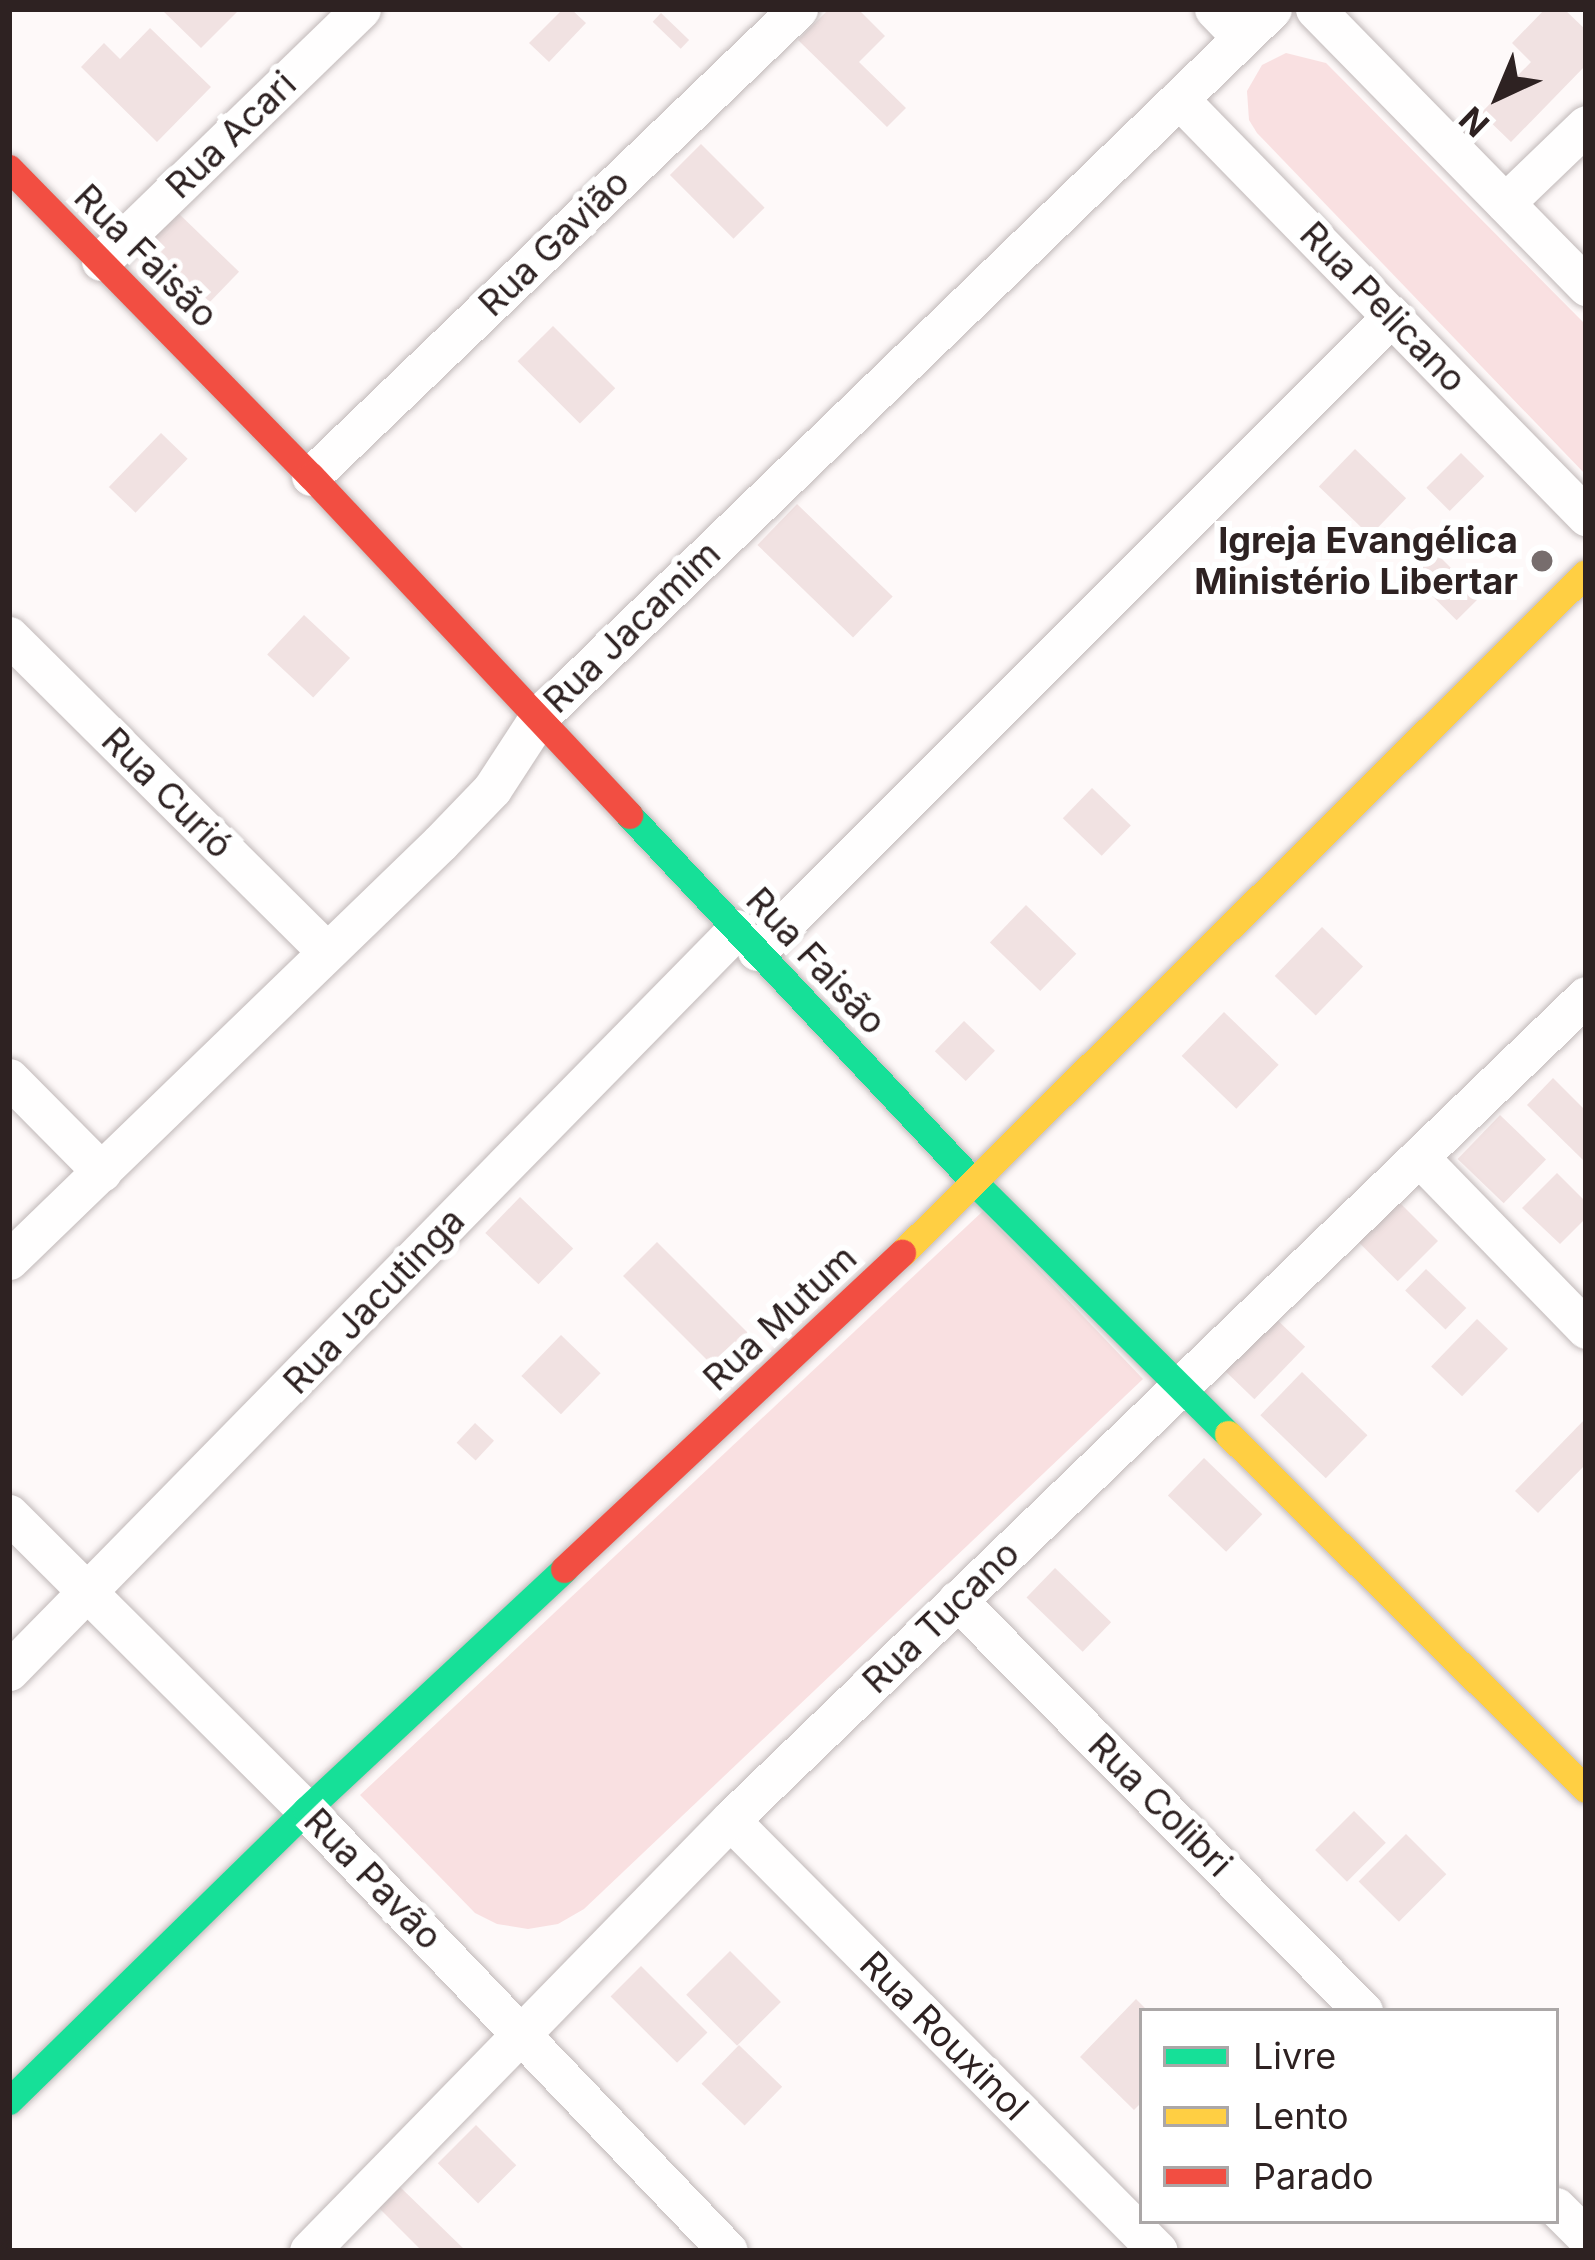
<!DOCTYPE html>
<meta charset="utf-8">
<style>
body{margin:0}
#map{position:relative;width:1595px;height:2260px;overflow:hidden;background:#fef9f9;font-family:Inter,sans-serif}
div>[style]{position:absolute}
.green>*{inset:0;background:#f9e0e1}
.building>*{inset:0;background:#f1e2e2;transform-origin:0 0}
.roads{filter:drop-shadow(0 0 3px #c1b9b9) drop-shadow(0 0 3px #c1b9b9)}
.street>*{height:39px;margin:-19.5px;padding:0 19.5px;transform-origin:19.5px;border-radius:19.5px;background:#fffefe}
.fast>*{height:27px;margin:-13.5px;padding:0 13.5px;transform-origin:13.5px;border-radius:13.5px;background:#16e098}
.slow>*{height:27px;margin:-13.5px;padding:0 13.5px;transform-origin:13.5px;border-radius:13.5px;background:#ffcf43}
.jam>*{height:27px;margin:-13.5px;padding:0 13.5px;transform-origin:13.5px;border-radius:13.5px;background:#f24e42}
.dots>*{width:33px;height:33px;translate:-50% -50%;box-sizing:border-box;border:6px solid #fff;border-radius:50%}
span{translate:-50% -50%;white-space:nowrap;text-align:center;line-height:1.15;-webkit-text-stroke:12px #fff;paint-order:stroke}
.street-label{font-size:36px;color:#2e2222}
.poi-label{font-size:36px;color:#2e2222;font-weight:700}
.right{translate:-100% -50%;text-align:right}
.frame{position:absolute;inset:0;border:12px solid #2e2222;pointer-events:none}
.legend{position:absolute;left:1139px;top:2008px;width:420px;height:216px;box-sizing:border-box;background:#fff;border:3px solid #aba7a7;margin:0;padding:15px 21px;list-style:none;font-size:36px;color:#2e2222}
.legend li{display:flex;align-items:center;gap:24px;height:60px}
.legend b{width:60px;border:3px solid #aba7a7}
.north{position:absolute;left:1439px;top:36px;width:120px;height:120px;-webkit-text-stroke:9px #fff;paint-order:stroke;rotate:224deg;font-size:33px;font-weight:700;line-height:48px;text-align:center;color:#2e2222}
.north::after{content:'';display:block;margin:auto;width:42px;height:54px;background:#2e2222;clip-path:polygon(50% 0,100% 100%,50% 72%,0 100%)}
</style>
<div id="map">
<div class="green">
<i style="clip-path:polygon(1286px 53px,1326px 63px,1586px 325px,1586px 475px,1257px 133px,1249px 120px,1247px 91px,1262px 65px)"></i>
<i style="clip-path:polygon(983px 1211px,1143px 1379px,584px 1909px,558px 1924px,528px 1929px,497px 1924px,475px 1913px,360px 1795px)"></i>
</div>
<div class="building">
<i style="clip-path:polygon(161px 9px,240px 9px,201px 48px)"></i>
<i style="clip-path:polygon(563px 9px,571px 9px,586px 23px,549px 62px,529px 43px)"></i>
<i style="clip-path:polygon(829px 9px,858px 9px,885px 36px,859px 62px,906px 108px,887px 127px,798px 40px)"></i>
<i style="clip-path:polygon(1545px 9px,1564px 9px,1586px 30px,1586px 65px,1511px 142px,1481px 113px,1531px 62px,1512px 43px)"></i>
<i style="left:661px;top:13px;width:39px;height:12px;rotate:44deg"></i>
<i style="clip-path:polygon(150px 28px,211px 87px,157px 142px,81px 67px,104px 43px,120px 59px)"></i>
<i style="left:701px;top:144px;width:90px;height:44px;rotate:45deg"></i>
<i style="left:175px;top:210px;width:89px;height:42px;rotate:44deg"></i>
<i style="left:553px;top:326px;width:88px;height:50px;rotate:45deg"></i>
<i style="left:161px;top:433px;width:37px;height:75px;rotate:44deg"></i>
<i style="left:1355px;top:449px;width:71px;height:52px;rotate:44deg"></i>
<i style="left:1461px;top:453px;width:33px;height:49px;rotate:45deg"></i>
<i style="left:797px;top:504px;width:133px;height:57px;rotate:44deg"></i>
<i style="left:1434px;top:551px;width:65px;height:33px;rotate:45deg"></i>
<i style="left:304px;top:615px;width:63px;height:54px;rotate:43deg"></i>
<i style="left:1092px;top:788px;width:54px;height:42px;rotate:44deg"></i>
<i style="left:1026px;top:905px;width:70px;height:52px;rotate:44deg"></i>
<i style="left:1322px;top:927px;width:57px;height:68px;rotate:44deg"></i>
<i style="left:1224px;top:1012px;width:76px;height:61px;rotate:44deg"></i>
<i style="left:964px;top:1021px;width:43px;height:42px;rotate:44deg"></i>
<i style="clip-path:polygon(1553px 1078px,1586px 1111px,1586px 1163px,1527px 1105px)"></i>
<i style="left:1500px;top:1115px;width:64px;height:61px;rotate:44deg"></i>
<i style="clip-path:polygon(1557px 1173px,1586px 1202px,1586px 1218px,1560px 1244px,1522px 1208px)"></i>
<i style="left:520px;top:1197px;width:74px;height:50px;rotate:44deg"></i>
<i style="left:1397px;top:1200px;width:58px;height:57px;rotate:45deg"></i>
<i style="left:657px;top:1242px;width:134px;height:48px;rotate:45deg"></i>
<i style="left:1426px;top:1269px;width:56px;height:30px;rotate:44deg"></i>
<i style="left:1267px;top:1310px;width:53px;height:73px;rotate:44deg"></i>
<i style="left:1477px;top:1319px;width:43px;height:66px;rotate:44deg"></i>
<i style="left:561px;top:1335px;width:55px;height:57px;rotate:44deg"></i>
<i style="left:1302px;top:1372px;width:91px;height:60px;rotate:44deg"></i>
<i style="clip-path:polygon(1586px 1418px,1586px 1464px,1538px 1513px,1515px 1491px)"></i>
<i style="left:475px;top:1423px;width:26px;height:27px;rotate:43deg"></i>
<i style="left:1204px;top:1458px;width:81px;height:52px;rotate:44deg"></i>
<i style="left:1055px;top:1568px;width:78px;height:41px;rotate:44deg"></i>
<i style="left:1354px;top:1811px;width:45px;height:55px;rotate:45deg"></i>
<i style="left:1406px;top:1834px;width:57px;height:67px;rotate:45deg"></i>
<i style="left:730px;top:1951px;width:72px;height:62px;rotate:45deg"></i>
<i style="left:641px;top:1966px;width:94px;height:43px;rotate:45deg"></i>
<i style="clip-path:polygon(1136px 1999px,1148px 2011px,1142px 2011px,1142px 2102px,1134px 2110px,1080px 2057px)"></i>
<i style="left:739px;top:2045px;width:60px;height:54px;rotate:44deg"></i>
<i style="left:476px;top:2125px;width:57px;height:54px;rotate:45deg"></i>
<i style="clip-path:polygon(397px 2184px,466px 2251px,422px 2251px,376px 2205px)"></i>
</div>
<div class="roads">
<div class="street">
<i style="left:1214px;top:9px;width:40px;rotate:46deg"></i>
<i style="left:1315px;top:9px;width:388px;rotate:45.6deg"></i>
<i style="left:1179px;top:99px;width:583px;rotate:45.7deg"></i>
<i style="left:1505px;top:203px;width:112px;rotate:-43.9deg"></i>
<i style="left:101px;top:261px;width:362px;rotate:-44.1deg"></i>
<i style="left:311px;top:476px;width:675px;rotate:-43.8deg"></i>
<i style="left:9px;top:636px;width:445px;rotate:44.8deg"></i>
<i style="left:757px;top:951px;width:898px;rotate:-45deg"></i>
<i style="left:9px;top:1078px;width:132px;rotate:45.3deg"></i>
<i style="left:1419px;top:1157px;width:240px;rotate:45.8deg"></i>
<i style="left:9px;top:1260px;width:600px;rotate:-44.05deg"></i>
<i style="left:440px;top:843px;width:75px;rotate:-46.1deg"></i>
<i style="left:492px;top:789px;width:86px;rotate:-56.9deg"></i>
<i style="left:539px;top:717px;width:1019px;rotate:-44.01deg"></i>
<i style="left:9px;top:1514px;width:419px;rotate:44.9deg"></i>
<i style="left:306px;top:1810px;width:610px;rotate:46.26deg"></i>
<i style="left:957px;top:1600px;width:578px;rotate:45.35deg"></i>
<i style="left:9px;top:1671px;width:1039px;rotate:-45.55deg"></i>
<i style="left:730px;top:1820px;width:607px;rotate:45.2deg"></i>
<i style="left:1556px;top:2207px;width:42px;rotate:45deg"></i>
<i style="left:309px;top:2251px;width:602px;rotate:-45.67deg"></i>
<i style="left:730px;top:1820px;width:1188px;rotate:-43.91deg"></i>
</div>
<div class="fast">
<i style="left:629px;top:815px;width:507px;rotate:46.76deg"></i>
<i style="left:976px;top:1184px;width:355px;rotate:44.8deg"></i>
<i style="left:9px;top:2101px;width:416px;rotate:-44.4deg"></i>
<i style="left:306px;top:1810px;width:353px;rotate:-43deg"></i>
</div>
<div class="slow">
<i style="left:902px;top:1253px;width:964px;rotate:-44.83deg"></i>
<i style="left:1228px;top:1434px;width:504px;rotate:44.76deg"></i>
</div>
<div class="jam">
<i style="left:9px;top:168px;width:431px;rotate:45.6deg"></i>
<i style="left:311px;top:476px;width:465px;rotate:46.8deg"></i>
<i style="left:564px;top:1569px;width:463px;rotate:-43.1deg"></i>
</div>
</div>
<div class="dots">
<i style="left:1542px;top:561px;background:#776d6d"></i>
</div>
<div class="street-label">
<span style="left:231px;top:135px;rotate:-44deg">Rua Acari</span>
<span style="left:554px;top:243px;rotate:-44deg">Rua Gavião</span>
<span style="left:146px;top:256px;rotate:45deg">Rua Faisão</span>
<span style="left:1383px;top:307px;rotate:46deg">Rua Pelicano</span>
<span style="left:632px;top:627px;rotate:-44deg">Rua Jacamim</span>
<span style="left:167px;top:793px;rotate:45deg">Rua Curió</span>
<span style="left:816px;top:961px;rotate:47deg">Rua Faisão</span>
<span style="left:374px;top:1301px;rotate:-46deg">Rua Jacutinga</span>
<span style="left:780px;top:1318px;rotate:-43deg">Rua Mutum</span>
<span style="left:941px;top:1617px;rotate:-44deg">Rua Tucano</span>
<span style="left:1160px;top:1805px;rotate:45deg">Rua Colibri</span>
<span style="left:373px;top:1879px;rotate:46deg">Rua Pavão</span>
<span style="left:944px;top:2036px;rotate:45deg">Rua Rouxinol</span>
</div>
<div class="poi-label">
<span class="right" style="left:1518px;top:561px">Igreja Evangélica<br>Ministério Libertar</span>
</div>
<div class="frame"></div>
<ul class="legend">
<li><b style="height:15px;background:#16e098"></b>Livre</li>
<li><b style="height:15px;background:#ffcf43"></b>Lento</li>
<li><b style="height:15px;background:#f24e42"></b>Parado</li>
</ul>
<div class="north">N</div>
</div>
